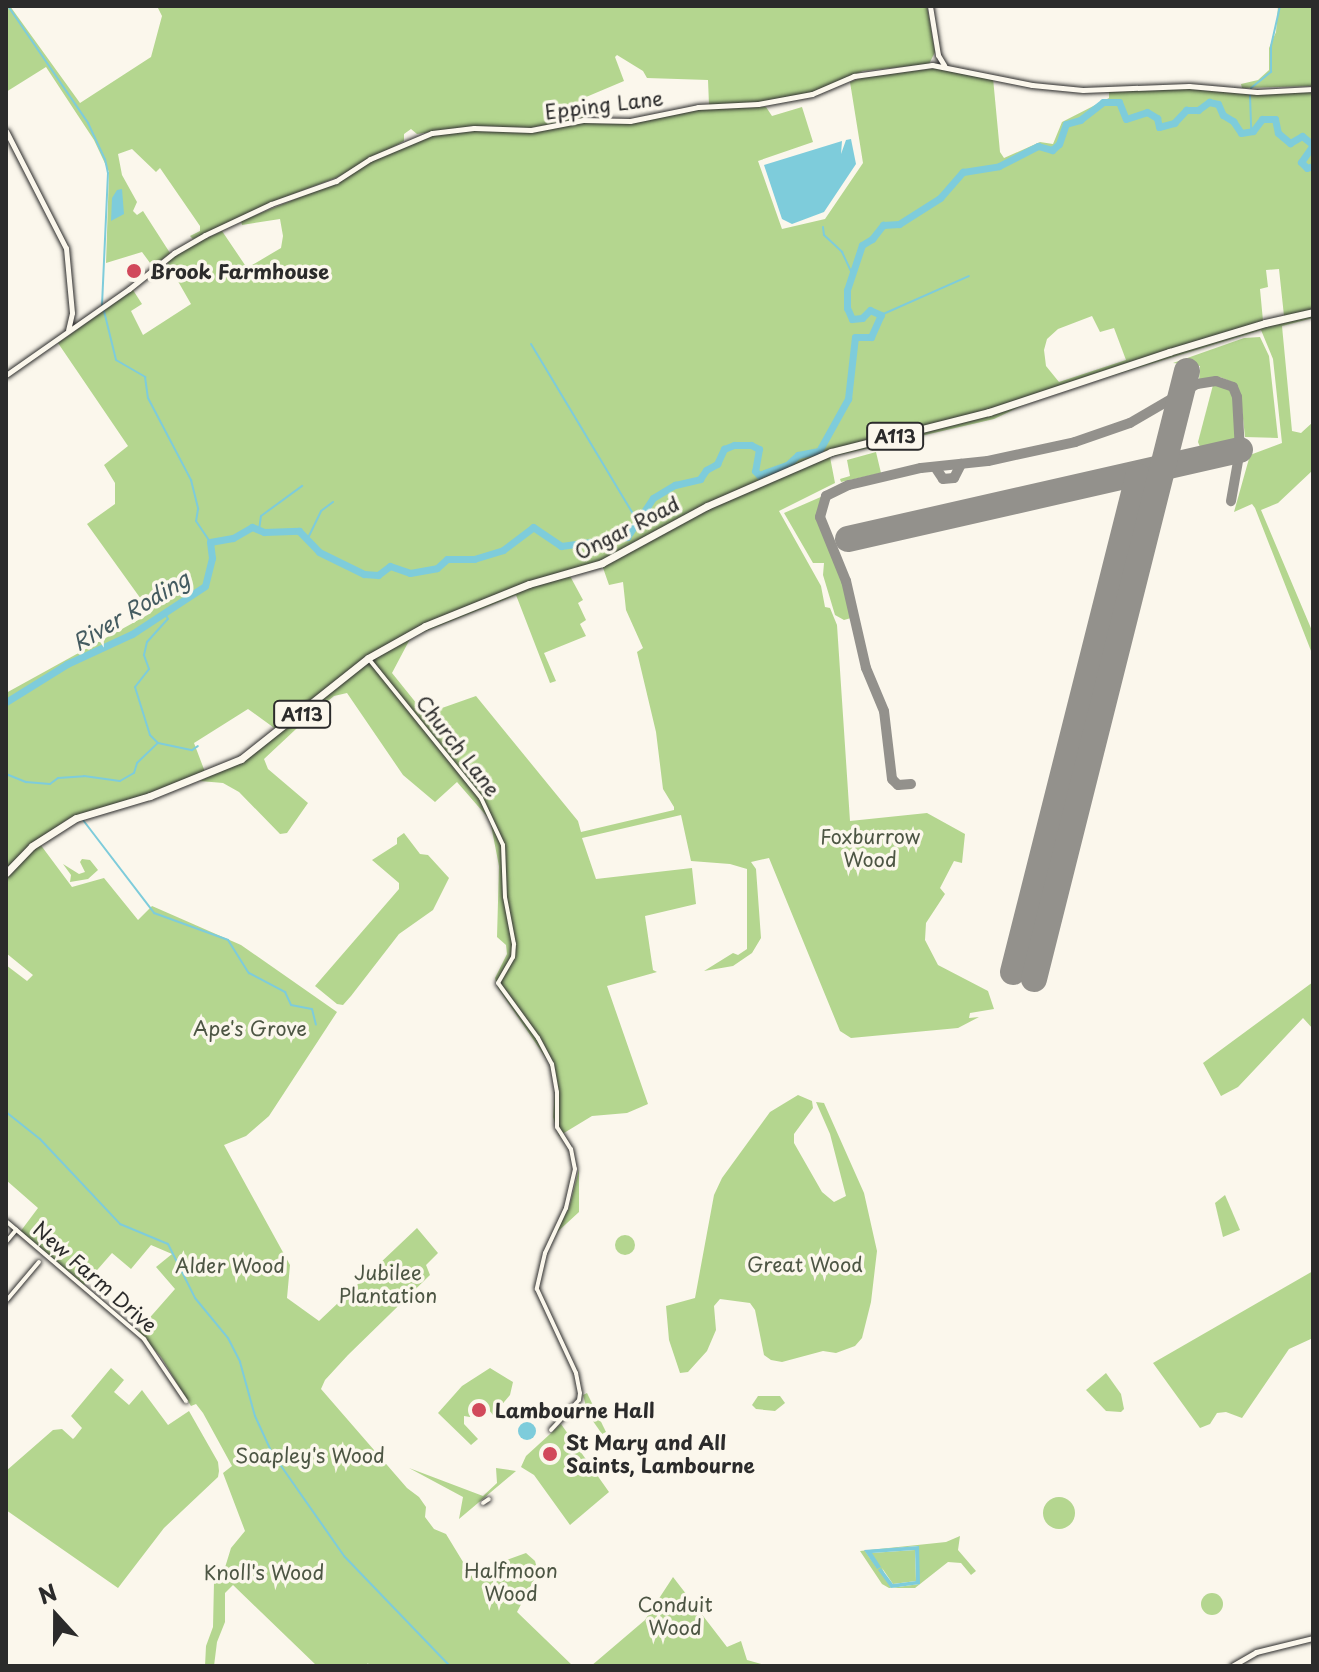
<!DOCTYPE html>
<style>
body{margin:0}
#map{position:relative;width:1319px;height:1672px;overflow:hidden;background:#fbf7ec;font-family:"Playpen Sans",sans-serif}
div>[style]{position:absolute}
.green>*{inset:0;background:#b4d68f}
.round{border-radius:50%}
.water>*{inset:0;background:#7eccdb}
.stream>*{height:2px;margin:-1px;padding:0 1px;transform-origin:1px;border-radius:1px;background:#7eccdb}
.river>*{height:7px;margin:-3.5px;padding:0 3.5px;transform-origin:3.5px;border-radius:3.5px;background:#7eccdb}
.taxiway>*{height:10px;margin:-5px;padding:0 5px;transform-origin:5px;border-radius:5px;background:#93918c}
.runway>*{height:26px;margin:-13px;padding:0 13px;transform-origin:13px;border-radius:13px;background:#93918c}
.roads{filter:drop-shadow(0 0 2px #2b2b2b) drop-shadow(0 0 2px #2b2b2b)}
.minor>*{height:4px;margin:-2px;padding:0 2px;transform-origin:2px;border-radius:2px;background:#fbf7ec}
.tertiary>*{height:5px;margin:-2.5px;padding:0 2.5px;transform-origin:2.5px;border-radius:2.5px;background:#fbf7ec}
.primary>*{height:7px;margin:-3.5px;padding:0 3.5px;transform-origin:3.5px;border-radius:3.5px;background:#fbf7ec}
.dots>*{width:22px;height:22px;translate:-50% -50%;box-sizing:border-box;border:4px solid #fbf7ec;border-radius:50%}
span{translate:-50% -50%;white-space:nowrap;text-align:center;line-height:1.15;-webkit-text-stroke:7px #fbf7ec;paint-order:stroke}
.shield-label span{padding:2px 6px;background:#fbf7ec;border:2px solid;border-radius:6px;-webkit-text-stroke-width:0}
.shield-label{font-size:18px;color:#2b2b2b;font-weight:700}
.street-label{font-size:20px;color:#2b2b2b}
.poi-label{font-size:20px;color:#2b2b2b;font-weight:700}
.left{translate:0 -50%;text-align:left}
.park-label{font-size:20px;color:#4d5644}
.water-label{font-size:22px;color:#445b60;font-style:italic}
.frame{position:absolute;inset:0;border:8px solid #2b2b2b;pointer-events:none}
.north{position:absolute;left:16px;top:1576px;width:80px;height:80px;-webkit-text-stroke:6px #fbf7ec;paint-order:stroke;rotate:339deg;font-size:22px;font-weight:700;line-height:32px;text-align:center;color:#2b2b2b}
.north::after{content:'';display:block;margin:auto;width:28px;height:36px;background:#2b2b2b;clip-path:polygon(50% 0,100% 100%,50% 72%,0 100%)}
</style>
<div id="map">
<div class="green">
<i style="clip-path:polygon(6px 6px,10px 6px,80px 103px,151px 57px,162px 16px,157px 6px,927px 6px,935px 52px,929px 64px,863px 71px,811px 93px,736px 106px,709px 105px,708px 80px,647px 78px,643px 71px,617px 55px,615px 57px,624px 81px,579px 100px,574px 115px,590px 117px,529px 128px,476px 126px,417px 134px,411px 129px,404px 134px,404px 141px,338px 177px,272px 202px,193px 239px,190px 236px,200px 231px,200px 226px,160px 168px,156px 172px,132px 149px,118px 154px,122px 175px,137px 202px,133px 211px,137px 215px,143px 211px,170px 253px,153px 267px,142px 252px,106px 263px,109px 172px,94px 140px,46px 67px,6px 92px)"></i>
<i style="clip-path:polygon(1278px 6px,1313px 6px,1313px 86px,1242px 88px,1241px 84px,1258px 80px,1269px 70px,1269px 48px,1276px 32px)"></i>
<i style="clip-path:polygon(evenodd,937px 68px,993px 78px,1000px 152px,1004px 158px,1040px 142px,1053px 144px,1062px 122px,1109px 98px,1109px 92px,1178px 88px,1241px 93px,1313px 90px,1313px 318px,1282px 326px,1292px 431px,1301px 433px,1313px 422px,1313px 470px,1278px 503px,1261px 510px,1313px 633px,1313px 656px,1255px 508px,1252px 504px,1234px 512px,1250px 455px,1282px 443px,1273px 359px,1261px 330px,1036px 399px,994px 419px,830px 457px,835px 483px,779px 511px,821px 586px,825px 607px,830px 608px,837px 625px,850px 821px,927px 813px,965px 834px,962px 863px,954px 861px,940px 888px,945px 894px,926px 923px,925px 940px,938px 965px,988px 991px,994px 1009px,970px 1013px,969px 1018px,979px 1017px,958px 1028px,851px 1038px,840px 1031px,769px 858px,751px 862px,756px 869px,761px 938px,752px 953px,733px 966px,704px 971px,733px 953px,738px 955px,747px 949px,747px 869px,730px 864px,691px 861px,681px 815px,582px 838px,596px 879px,692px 868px,696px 904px,645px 916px,653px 970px,657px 972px,607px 986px,648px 1104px,627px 1113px,592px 1116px,559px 1136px,553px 1117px,555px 1091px,550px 1064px,498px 988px,495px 978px,507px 954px,506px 945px,497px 937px,499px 866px,490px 820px,457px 782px,435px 802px,403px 775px,347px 693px,334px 696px,311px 715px,264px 759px,268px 769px,308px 803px,287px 833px,280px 834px,239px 792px,223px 783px,200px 781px,253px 754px,327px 694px,277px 730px,248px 709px,194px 743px,205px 772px,168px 788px,70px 818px,37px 840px,72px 887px,104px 878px,138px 920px,152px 906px,241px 945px,337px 1012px,269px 1116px,246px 1136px,224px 1145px,290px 1265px,287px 1298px,319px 1321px,417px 1228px,438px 1253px,426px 1265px,430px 1275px,348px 1355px,325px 1380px,321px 1389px,407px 1488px,419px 1497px,426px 1507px,425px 1517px,434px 1529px,446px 1534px,474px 1580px,501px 1562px,526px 1553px,535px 1561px,538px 1572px,517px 1612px,573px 1666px,369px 1666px,368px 1663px,366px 1666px,317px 1666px,233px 1585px,225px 1593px,225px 1622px,217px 1642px,214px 1666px,205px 1666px,206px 1646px,213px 1627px,214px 1582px,223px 1574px,231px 1548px,245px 1531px,223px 1473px,232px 1466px,203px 1413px,196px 1404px,191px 1406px,161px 1357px,138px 1331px,175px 1289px,156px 1267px,172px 1254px,151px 1245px,131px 1269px,112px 1253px,84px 1285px,20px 1232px,38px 1208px,6px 1180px,6px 965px,27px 981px,33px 975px,6px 953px,6px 693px,151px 613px,87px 524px,115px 504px,115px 483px,104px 465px,128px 446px,58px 343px,133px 290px,142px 304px,131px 311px,143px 335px,191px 304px,167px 262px,188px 247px,222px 231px,247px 268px,281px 248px,283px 236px,280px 219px,242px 225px,241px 221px,340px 181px,371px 161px,427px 136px,465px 130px,531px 132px,575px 123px,614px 123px,698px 109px,766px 107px,772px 116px,802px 107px,813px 142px,758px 161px,782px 229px,825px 219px,863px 163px,850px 82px,864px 77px,937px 68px,1279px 269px,1284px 316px,1263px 321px,1260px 289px,1268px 287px,1266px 270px,1279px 269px,937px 68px,1092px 316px,1100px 332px,1114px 328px,1126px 360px,1059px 382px,1046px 366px,1044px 350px,1047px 339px,1058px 329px,1092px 316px,937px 68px,602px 565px,609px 585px,623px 582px,626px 610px,643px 648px,637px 652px,656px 732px,663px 789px,674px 807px,674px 810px,581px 832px,578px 821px,476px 696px,425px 714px,392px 673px,411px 637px,516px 595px,550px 683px,556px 681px,544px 653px,586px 636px,580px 624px,586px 620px,578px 603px,583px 600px,570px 576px,525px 586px,602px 565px)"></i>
<i style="clip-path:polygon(1260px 337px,1269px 356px,1278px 438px,1245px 437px,1241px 400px,1232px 382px,1220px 377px,1199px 381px,1200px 366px,1173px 363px,1244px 338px)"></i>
<i style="clip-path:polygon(1221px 384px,1227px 387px,1235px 398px,1237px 439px,1200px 447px,1198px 442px,1213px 385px)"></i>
<i style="clip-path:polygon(876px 452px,881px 473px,841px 482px,840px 479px,850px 476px,847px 460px)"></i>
<i style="clip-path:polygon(823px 496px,816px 517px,840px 573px,851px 618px,844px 620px,835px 615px,823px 575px,824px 563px,813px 563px,784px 513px)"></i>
<i style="clip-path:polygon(404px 833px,420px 854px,428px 855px,449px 878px,433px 910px,399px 934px,351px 996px,343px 1005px,337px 1004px,315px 986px,399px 889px,399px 883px,372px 860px,397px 844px,397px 838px)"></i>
<i style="clip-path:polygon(82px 859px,90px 860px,98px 870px,88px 879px,70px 882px,71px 875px,63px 864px,79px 874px,85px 872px,80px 862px)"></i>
<i style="clip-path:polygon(1313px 982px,1313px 1029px,1303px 1018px,1238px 1087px,1221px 1096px,1203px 1063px)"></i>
<i style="clip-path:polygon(798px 1095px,812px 1101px,813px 1108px,794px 1134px,794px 1143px,822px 1192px,834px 1202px,846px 1196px,830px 1134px,816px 1102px,824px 1103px,864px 1193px,877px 1251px,871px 1302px,862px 1338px,855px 1346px,836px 1353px,823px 1351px,782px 1362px,771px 1360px,764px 1355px,755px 1310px,750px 1303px,720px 1299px,714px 1306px,716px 1330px,707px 1351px,688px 1372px,680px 1373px,669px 1340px,666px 1306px,695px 1298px,714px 1195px,722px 1178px,770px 1112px)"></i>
<i style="clip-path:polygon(579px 1169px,579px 1212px,554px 1235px,569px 1208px)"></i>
<i style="clip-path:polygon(1225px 1195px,1240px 1230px,1223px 1237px,1215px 1203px)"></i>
<i class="round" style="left:615px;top:1235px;width:20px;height:20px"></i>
<i style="clip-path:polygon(1313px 1271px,1313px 1338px,1289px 1349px,1242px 1418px,1226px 1412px,1217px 1413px,1210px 1424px,1200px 1428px,1153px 1363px)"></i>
<i style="clip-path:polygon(111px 1368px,124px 1380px,114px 1392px,129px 1405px,142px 1390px,168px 1425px,189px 1411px,218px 1462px,219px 1471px,218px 1477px,164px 1528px,118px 1588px,6px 1510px,6px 1471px,53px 1430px,62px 1429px,73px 1439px,75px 1437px,82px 1428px,71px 1416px)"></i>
<i style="clip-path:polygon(490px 1368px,513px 1382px,510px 1395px,493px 1415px,481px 1400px,470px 1417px,464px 1416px,464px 1424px,478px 1439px,471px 1445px,438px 1413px,462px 1386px)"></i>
<i style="clip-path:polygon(1106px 1373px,1121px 1394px,1124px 1409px,1121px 1412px,1106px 1411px,1086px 1390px)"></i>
<i style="clip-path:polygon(587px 1393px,606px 1432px,602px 1434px,588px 1414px,583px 1395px)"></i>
<i style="clip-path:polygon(758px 1396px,780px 1396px,785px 1403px,775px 1411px,756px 1409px,752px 1405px)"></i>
<i style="clip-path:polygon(561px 1424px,609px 1492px,570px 1525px,534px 1475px,521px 1467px,526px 1456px)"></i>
<i style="clip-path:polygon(409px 1468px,483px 1496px,497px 1483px,496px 1468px,516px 1471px,459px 1519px,463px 1497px)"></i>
<i class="round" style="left:1043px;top:1497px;width:32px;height:32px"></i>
<i style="clip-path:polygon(evenodd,960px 1536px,958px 1550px,976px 1571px,971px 1575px,961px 1563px,948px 1562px,915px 1588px,889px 1588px,882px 1584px,860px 1551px,946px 1542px,960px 1536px,918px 1546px,919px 1584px,891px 1588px,882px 1568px,893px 1584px,916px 1581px,915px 1550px,871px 1553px,877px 1568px,865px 1551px,918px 1546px)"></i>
<i style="clip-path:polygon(673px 1577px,727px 1647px,741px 1641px,747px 1660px,768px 1666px,591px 1666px,645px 1620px)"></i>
<i class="round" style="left:1201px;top:1593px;width:22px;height:22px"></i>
</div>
<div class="water">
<i style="clip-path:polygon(851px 139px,856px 164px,824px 212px,792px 224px,782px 219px,764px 165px,842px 141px,841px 154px,846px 140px)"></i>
<i style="clip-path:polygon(122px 189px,124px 214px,111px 221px,112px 198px,117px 190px)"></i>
<i class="round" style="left:518px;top:1422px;width:18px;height:18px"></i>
<i style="clip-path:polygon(919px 1546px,920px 1584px,891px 1588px,878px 1570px,881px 1568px,893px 1584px,916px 1581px,915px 1550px,872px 1553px,881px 1567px,877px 1569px,864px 1550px)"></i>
</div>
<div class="stream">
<i style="left:8px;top:6px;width:142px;rotate:55.6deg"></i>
<i style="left:88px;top:123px;width:40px;rotate:65deg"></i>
<i style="left:105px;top:159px;width:14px;rotate:78deg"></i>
<i style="left:108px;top:173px;width:132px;rotate:92.6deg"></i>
<i style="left:1251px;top:88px;width:26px;rotate:-39deg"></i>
<i style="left:1271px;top:72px;width:26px;rotate:-90deg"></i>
<i style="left:1271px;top:46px;width:41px;rotate:-77.3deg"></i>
<i style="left:1250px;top:95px;width:36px;rotate:88deg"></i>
<i style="left:823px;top:227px;width:8px;rotate:83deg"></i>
<i style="left:824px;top:235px;width:25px;rotate:43deg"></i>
<i style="left:842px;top:252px;width:23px;rotate:65deg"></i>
<i style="left:104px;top:311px;width:50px;rotate:76.2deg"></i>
<i style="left:116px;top:360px;width:34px;rotate:30deg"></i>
<i style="left:145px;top:377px;width:21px;rotate:82deg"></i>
<i style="left:148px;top:398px;width:93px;rotate:62.3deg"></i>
<i style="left:191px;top:480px;width:30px;rotate:76deg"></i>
<i style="left:198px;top:509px;width:12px;rotate:99deg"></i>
<i style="left:196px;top:521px;width:25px;rotate:56deg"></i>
<i style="left:881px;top:315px;width:96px;rotate:-23.9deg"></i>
<i style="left:531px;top:344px;width:204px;rotate:59deg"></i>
<i style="left:259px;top:530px;width:14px;rotate:-82deg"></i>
<i style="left:261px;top:516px;width:51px;rotate:-36.2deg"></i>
<i style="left:308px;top:538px;width:30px;rotate:-64deg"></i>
<i style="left:321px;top:511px;width:15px;rotate:-37deg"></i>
<i style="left:157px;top:742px;width:10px;rotate:-135deg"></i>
<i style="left:150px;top:735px;width:50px;rotate:-107.4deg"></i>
<i style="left:135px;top:687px;width:23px;rotate:-52deg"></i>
<i style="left:149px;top:669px;width:15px;rotate:-110deg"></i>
<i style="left:144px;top:655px;width:13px;rotate:-77deg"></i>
<i style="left:147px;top:642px;width:31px;rotate:-48deg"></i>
<i style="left:168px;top:619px;width:8px;rotate:-120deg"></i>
<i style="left:6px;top:774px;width:22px;rotate:22deg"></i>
<i style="left:26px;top:782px;width:24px;rotate:5deg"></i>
<i style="left:50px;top:784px;width:10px;rotate:-37deg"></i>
<i style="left:58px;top:778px;width:26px;rotate:-4deg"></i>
<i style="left:84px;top:776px;width:36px;rotate:8deg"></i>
<i style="left:120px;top:781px;width:16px;rotate:-30deg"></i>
<i style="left:134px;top:773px;width:10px;rotate:-73deg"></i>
<i style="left:137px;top:763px;width:29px;rotate:-44deg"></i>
<i style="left:158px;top:743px;width:35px;rotate:12deg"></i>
<i style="left:192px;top:750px;width:7px;rotate:-34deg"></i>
<i style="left:83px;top:820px;width:117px;rotate:52.6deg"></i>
<i style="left:154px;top:913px;width:79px;rotate:20deg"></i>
<i style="left:228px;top:940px;width:39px;rotate:58deg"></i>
<i style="left:249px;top:973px;width:41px;rotate:27.8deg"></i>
<i style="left:285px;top:992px;width:14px;rotate:65deg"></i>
<i style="left:291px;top:1005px;width:21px;rotate:11deg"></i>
<i style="left:312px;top:1009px;width:16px;rotate:76deg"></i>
<i style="left:6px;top:1112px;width:43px;rotate:38.5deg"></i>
<i style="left:40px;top:1139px;width:117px;rotate:46.7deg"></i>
<i style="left:120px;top:1224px;width:52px;rotate:22.6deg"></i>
<i style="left:168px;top:1244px;width:60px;rotate:63.4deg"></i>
<i style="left:195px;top:1298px;width:52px;rotate:50.5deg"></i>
<i style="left:228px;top:1338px;width:27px;rotate:63deg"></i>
<i style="left:240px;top:1362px;width:56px;rotate:74.5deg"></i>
<i style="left:255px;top:1416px;width:41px;rotate:65.3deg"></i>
<i style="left:272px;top:1453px;width:126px;rotate:55deg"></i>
<i style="left:344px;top:1556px;width:153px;rotate:46.1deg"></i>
</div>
<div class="river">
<i style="left:1313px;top:145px;width:21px;rotate:125deg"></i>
<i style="left:1301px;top:162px;width:8px;rotate:45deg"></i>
<i style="left:1307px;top:168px;width:6px;rotate:-18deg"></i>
<i style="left:6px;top:702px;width:72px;rotate:-31.9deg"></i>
<i style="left:67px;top:664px;width:72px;rotate:-24.8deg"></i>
<i style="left:132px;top:634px;width:87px;rotate:-33.3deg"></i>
<i style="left:205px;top:586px;width:29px;rotate:-76deg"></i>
<i style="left:212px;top:558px;width:16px;rotate:-97deg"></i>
<i style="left:210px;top:542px;width:23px;rotate:-10deg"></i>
<i style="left:233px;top:538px;width:22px;rotate:-30deg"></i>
<i style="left:252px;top:527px;width:13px;rotate:23deg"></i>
<i style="left:264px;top:532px;width:35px;rotate:-2deg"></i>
<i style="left:299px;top:531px;width:29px;rotate:46deg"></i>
<i style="left:319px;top:552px;width:50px;rotate:26.1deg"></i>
<i style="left:364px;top:574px;width:14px;rotate:4deg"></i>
<i style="left:378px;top:575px;width:15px;rotate:-37deg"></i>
<i style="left:390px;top:566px;width:21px;rotate:19deg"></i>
<i style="left:410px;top:573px;width:27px;rotate:-10deg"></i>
<i style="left:437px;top:568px;width:13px;rotate:-42deg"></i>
<i style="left:447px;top:559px;width:27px"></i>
<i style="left:474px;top:559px;width:30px;rotate:-17deg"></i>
<i style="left:503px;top:550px;width:38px;rotate:-37deg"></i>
<i style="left:533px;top:527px;width:34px;rotate:34deg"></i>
<i style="left:561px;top:546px;width:67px;rotate:-7.8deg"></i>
<i style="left:627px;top:537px;width:47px;rotate:-56.3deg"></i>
<i style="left:653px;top:498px;width:26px;rotate:-31deg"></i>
<i style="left:675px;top:485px;width:26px;rotate:-13deg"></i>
<i style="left:700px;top:479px;width:11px;rotate:-56deg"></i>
<i style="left:706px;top:470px;width:13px;rotate:-29deg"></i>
<i style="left:717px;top:464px;width:17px;rotate:-65deg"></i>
<i style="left:724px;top:449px;width:11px;rotate:-22deg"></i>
<i style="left:734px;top:445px;width:17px"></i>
<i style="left:751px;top:445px;width:9px;rotate:27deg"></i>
<i style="left:759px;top:449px;width:22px;rotate:100deg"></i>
<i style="left:755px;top:471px;width:6px;rotate:45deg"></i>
<i style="left:759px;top:475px;width:30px;rotate:-20deg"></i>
<i style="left:787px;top:465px;width:15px;rotate:-42deg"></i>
<i style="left:798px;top:455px;width:21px;rotate:-11deg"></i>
<i style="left:819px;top:451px;width:60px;rotate:-60.9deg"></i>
<i style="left:848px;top:399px;width:62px;rotate:-83.6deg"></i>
<i style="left:855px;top:337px;width:16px"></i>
<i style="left:871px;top:337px;width:24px;rotate:-66deg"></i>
<i style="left:881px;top:315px;width:12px;rotate:-156deg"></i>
<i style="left:870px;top:310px;width:11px;rotate:135deg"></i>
<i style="left:862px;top:318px;width:10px;rotate:174deg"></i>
<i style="left:852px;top:319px;width:12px;rotate:-114deg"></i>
<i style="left:847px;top:308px;width:18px;rotate:-90deg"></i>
<i style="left:847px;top:290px;width:47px;rotate:-71.6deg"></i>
<i style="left:862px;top:245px;width:12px;rotate:-31deg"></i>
<i style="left:872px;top:239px;width:18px;rotate:-52deg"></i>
<i style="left:883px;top:225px;width:16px;rotate:-4deg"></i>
<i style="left:899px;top:224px;width:49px;rotate:-32.4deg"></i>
<i style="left:940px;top:198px;width:35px;rotate:-49deg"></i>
<i style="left:963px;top:172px;width:36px;rotate:-9deg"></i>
<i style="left:999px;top:166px;width:44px;rotate:-27.1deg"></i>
<i style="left:1038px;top:146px;width:15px;rotate:16deg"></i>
<i style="left:1052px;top:150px;width:9px;rotate:-41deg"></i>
<i style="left:1059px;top:144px;width:21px;rotate:-71deg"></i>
<i style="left:1066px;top:124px;width:15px;rotate:-16deg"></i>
<i style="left:1080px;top:120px;width:29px;rotate:-38deg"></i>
<i style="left:1103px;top:102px;width:16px"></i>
<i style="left:1119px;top:102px;width:18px;rotate:68deg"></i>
<i style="left:1126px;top:119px;width:22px;rotate:-18deg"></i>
<i style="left:1147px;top:112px;width:12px;rotate:31deg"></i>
<i style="left:1157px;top:118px;width:9px;rotate:77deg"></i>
<i style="left:1159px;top:127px;width:16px;rotate:-15deg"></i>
<i style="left:1174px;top:123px;width:18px;rotate:-47deg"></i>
<i style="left:1186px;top:110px;width:12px"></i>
<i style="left:1198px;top:110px;width:14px;rotate:-36deg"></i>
<i style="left:1209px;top:102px;width:9px;rotate:13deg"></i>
<i style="left:1218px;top:104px;width:12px;rotate:66deg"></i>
<i style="left:1223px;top:115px;width:12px;rotate:31deg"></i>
<i style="left:1233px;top:121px;width:14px;rotate:56deg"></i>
<i style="left:1241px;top:133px;width:12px;rotate:-9deg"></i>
<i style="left:1253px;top:131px;width:15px;rotate:-53deg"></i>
<i style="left:1262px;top:119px;width:13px"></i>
<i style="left:1275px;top:119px;width:14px;rotate:78deg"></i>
<i style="left:1278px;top:133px;width:16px;rotate:40deg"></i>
<i style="left:1290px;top:143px;width:14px;rotate:-30deg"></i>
<i style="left:1302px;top:136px;width:14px;rotate:39deg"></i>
</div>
<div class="taxiway">
<i style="left:935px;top:467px;width:14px;rotate:56deg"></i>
<i style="left:943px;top:479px;width:11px;rotate:-5deg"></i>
<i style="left:954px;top:478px;width:16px;rotate:-63deg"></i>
<i style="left:911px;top:784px;width:13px;rotate:176deg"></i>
<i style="left:898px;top:785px;width:8px;rotate:-135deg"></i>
<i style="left:892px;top:779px;width:68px;rotate:-96.7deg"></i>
<i style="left:884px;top:711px;width:47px;rotate:-112.7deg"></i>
<i style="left:866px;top:668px;width:89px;rotate:-102.9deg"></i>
<i style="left:846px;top:581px;width:69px;rotate:-112.1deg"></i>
<i style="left:820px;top:517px;width:22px;rotate:-74deg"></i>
<i style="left:826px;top:496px;width:25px;rotate:-26deg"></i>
<i style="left:849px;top:485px;width:74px;rotate:-13.3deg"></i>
<i style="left:921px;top:468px;width:67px;rotate:-6deg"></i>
<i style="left:988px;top:461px;width:89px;rotate:-12.3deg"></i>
<i style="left:1075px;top:442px;width:58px;rotate:-19.1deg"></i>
<i style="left:1130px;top:423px;width:78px;rotate:-30.2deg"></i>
<i style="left:1197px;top:384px;width:19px;rotate:-9deg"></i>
<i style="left:1216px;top:381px;width:18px;rotate:19deg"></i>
<i style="left:1233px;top:387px;width:11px;rotate:68deg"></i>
<i style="left:1237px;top:397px;width:53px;rotate:86.8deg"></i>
<i style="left:1240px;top:450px;width:52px;rotate:100deg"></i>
</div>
<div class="runway">
<i style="left:848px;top:539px;width:402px;rotate:-12.8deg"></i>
<i style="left:1013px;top:972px;width:511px;rotate:-75.83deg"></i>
<i style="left:1034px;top:979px;width:627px;rotate:-75.88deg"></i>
</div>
<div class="roads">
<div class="minor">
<i style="left:368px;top:658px;width:180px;rotate:51.1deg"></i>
<i style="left:481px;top:798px;width:52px;rotate:64.9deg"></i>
<i style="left:503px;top:845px;width:52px;rotate:87.8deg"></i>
<i style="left:505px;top:897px;width:48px;rotate:79.2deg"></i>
<i style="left:514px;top:944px;width:13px;rotate:94deg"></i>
<i style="left:513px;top:957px;width:30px;rotate:120deg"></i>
<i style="left:498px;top:983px;width:68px;rotate:54deg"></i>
<i style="left:538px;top:1038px;width:30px;rotate:62deg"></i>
<i style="left:552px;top:1064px;width:28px;rotate:80deg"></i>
<i style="left:557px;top:1092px;width:35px;rotate:90deg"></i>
<i style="left:557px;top:1127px;width:26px;rotate:58deg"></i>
<i style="left:571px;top:1149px;width:20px;rotate:79deg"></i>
<i style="left:575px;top:1169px;width:40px;rotate:103deg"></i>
<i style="left:566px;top:1208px;width:50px;rotate:115deg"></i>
<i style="left:545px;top:1253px;width:37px;rotate:103deg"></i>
<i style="left:537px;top:1289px;width:93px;rotate:65.1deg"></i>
<i style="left:576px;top:1373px;width:20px;rotate:79deg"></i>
<i style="left:580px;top:1393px;width:7px;rotate:98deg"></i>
<i style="left:579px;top:1400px;width:41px;rotate:133deg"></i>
<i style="left:6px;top:1221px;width:182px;rotate:40.5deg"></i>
<i style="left:144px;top:1339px;width:75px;rotate:55.9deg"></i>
<i style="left:6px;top:1242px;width:16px;rotate:-50deg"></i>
<i style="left:6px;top:1301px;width:51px;rotate:-49.8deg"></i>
<i style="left:483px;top:1503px;width:7px;rotate:-34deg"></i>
</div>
<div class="tertiary">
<i style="left:930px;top:6px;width:50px;rotate:80.7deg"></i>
<i style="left:938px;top:55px;width:12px;rotate:59deg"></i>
<i style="left:6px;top:131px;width:131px;rotate:62.9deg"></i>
<i style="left:66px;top:248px;width:65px;rotate:84.7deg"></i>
<i style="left:72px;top:313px;width:17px;rotate:103deg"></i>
<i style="left:6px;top:375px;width:150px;rotate:-35deg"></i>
<i style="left:129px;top:289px;width:58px;rotate:-38.7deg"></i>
<i style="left:174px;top:253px;width:36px;rotate:-30deg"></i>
<i style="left:205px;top:235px;width:73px;rotate:-25.2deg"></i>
<i style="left:271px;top:204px;width:69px;rotate:-19.5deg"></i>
<i style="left:336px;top:181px;width:40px;rotate:-32.9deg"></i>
<i style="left:370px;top:159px;width:67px;rotate:-22.8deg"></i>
<i style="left:432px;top:133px;width:42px;rotate:-6.8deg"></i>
<i style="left:474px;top:128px;width:57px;rotate:2deg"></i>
<i style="left:531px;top:130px;width:53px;rotate:-10.9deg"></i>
<i style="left:583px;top:120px;width:47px;rotate:1.2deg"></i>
<i style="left:630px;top:121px;width:69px;rotate:-11.6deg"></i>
<i style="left:698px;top:107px;width:60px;rotate:-2.9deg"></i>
<i style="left:758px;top:104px;width:55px;rotate:-10.5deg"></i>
<i style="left:812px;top:94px;width:46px;rotate:-23.2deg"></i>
<i style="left:854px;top:76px;width:79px;rotate:-8deg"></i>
<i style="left:932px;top:65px;width:102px;rotate:11.3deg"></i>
<i style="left:1032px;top:85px;width:51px;rotate:5.6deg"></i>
<i style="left:1083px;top:90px;width:106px;rotate:-2.2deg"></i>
<i style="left:1189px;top:86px;width:68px;rotate:5deg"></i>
<i style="left:1257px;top:92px;width:56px;rotate:-3.1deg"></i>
<i style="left:1232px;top:1666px;width:28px;rotate:-30deg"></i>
<i style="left:1256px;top:1652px;width:59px;rotate:-13.8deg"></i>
</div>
<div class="primary">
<i style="left:6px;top:873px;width:37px;rotate:-46deg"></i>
<i style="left:32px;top:846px;width:52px;rotate:-32.5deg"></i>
<i style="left:76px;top:818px;width:77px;rotate:-16.6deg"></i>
<i style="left:150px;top:796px;width:98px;rotate:-22.1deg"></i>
<i style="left:241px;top:759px;width:162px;rotate:-38.5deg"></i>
<i style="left:368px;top:658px;width:65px;rotate:-29.3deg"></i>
<i style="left:425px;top:626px;width:112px;rotate:-22deg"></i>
<i style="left:529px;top:584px;width:76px;rotate:-16deg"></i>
<i style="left:602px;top:563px;width:119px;rotate:-28.5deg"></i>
<i style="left:707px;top:506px;width:135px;rotate:-23.5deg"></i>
<i style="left:831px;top:452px;width:163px;rotate:-14.2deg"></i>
<i style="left:989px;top:412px;width:190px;rotate:-18.4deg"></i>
<i style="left:1169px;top:352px;width:100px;rotate:-16.8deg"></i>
<i style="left:1265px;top:323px;width:49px;rotate:-12.9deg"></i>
</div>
</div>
<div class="dots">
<i style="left:134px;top:271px;background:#d1495b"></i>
<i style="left:479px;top:1410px;background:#d1495b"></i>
<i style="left:550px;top:1454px;background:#d1495b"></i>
</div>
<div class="shield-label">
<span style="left:895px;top:436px">A113</span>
<span style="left:302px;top:714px">A113</span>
</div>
<div class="street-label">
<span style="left:604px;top:105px;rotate:-7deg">Epping Lane</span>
<span style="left:627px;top:528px;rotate:-27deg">Ongar Road</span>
<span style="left:458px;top:746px;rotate:52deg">Church Lane</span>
<span style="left:95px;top:1277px;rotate:41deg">New Farm Drive</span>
</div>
<div class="poi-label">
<span class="left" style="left:150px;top:271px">Brook Farmhouse</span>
<span class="left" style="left:495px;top:1410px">Lambourne Hall</span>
<span class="left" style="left:566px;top:1454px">St Mary and All<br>Saints, Lambourne</span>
</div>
<div class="park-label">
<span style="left:870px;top:848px">Foxburrow<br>Wood</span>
<span style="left:250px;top:1028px">Ape's Grove</span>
<span style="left:805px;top:1264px">Great Wood</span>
<span style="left:230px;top:1265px">Alder Wood</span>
<span style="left:388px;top:1284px">Jubilee<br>Plantation</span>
<span style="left:310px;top:1455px">Soapley's Wood</span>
<span style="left:511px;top:1582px">Halfmoon<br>Wood</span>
<span style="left:264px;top:1572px">Knoll's Wood</span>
<span style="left:675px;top:1616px">Conduit<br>Wood</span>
</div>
<div class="water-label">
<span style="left:130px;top:610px;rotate:-31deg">River Roding</span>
</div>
<div class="frame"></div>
<div class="north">N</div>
</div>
